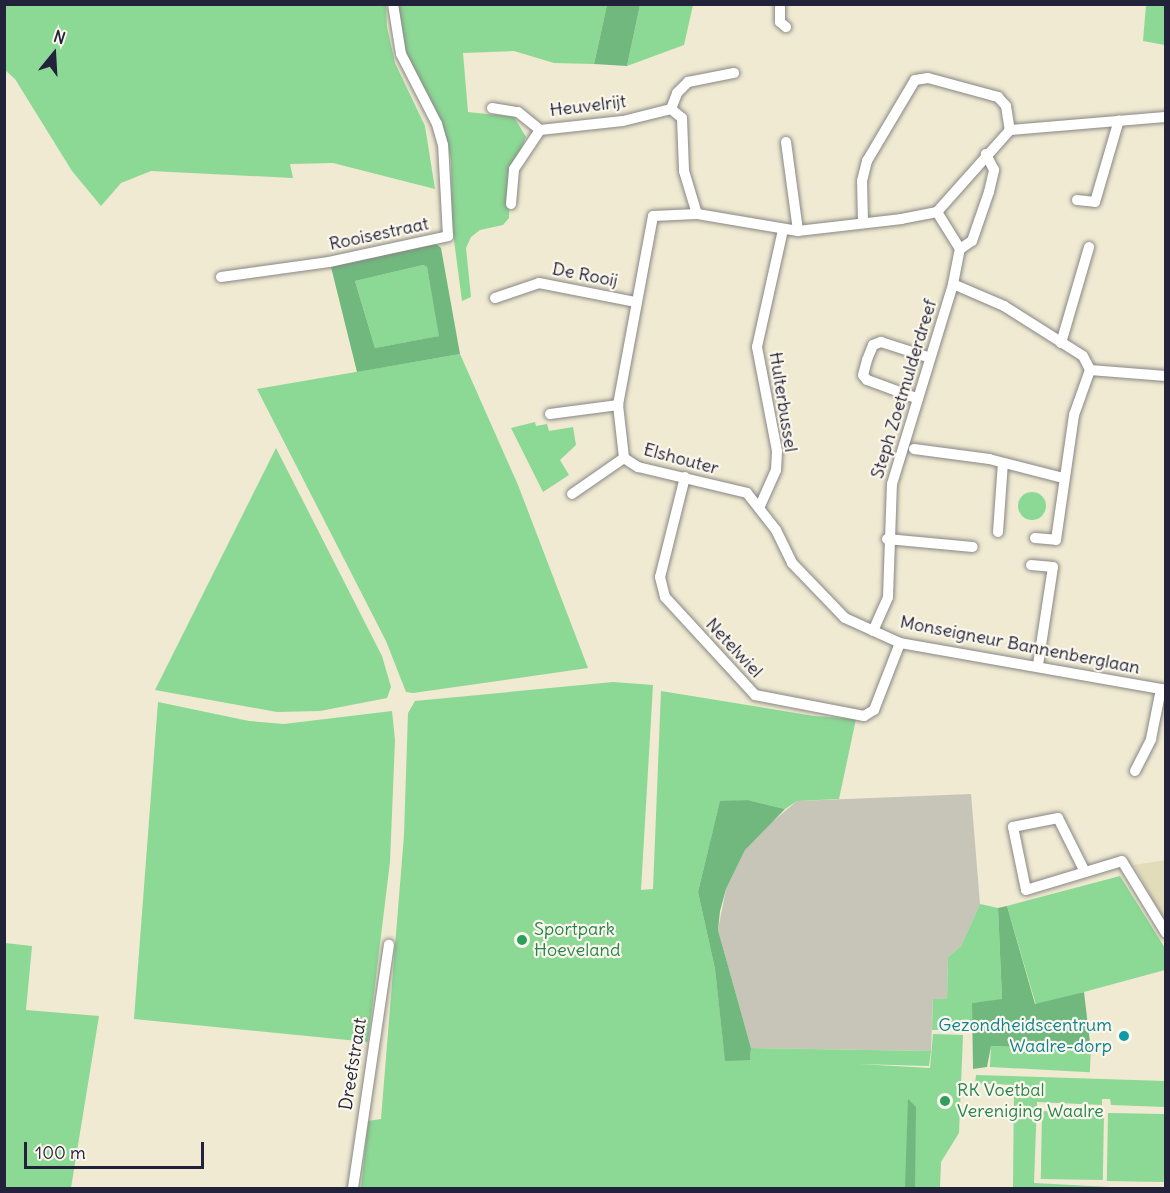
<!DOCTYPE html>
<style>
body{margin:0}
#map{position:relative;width:1170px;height:1193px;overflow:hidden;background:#efead1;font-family:Delius,sans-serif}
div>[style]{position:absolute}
.built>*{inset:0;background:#e3dcba}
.industrial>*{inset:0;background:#c6c5b8}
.green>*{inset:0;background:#8cd895;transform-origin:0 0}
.round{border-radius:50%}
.forest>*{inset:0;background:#71b87e}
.roads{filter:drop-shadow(0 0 2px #888686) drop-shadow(0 0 2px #888686)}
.minor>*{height:10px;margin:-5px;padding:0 5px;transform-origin:5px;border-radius:5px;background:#fff}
.dots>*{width:16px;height:16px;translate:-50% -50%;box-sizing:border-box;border:3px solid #fbf7ec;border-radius:50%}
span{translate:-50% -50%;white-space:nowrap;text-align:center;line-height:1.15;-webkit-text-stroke:4.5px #fbf7ec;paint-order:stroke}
.street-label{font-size:18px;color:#22223b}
.leisure-label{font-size:18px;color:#27864d}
.left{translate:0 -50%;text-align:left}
.culture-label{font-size:18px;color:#0d838f}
.right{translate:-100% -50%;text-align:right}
.frame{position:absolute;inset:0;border:6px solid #22223b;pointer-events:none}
.north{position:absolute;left:24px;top:24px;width:60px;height:60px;-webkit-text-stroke:4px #fbf7ec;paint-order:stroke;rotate:18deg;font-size:16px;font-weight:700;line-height:24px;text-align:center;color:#22223b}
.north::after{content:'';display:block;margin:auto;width:21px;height:27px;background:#22223b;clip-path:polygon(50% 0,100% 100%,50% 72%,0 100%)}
.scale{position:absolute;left:24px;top:1142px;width:180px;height:27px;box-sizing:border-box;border:3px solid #22223b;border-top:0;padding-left:8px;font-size:18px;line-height:21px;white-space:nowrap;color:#22223b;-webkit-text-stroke:4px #fbf7ec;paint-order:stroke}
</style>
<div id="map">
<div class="built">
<i style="clip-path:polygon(1165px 860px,1166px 860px,1165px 922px,1134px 865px)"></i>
</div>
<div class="industrial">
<i style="clip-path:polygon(971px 794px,980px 904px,961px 946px,948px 957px,947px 999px,933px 999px,931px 1051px,751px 1048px,718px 930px,726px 889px,745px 850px,758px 834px,797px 801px)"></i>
</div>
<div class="green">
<i style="clip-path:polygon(5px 4px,386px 5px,387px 27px,395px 63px,425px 126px,435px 189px,333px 163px,290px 164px,293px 178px,151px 171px,121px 183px,101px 206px,72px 171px,15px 79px,5px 70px)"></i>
<i style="clip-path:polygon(399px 5px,607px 5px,594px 64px,554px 63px,514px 51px,463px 53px,468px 112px,514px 117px,526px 137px,510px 175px,509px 218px,503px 225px,480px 230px,471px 237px,466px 248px,471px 297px,462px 301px,452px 225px,451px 160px,446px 138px,407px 56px,399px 29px)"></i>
<i style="clip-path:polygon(640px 5px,693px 5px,684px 45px,627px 66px)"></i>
<i style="clip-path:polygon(1146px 5px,1165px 5px,1165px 45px,1143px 41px)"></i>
<i style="clip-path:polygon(423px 265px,427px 267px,440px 336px,375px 348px,355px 281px)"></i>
<i style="clip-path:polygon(460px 354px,518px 485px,588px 668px,413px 693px,406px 692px,386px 641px,257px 389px)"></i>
<i style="clip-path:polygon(535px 422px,536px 426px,547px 424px,549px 431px,573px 427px,576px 445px,560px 460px,569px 475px,543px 492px,511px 428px)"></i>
<i style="clip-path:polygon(276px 448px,382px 656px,391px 687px,387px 698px,320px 711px,277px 712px,155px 690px)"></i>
<i class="round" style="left:1018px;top:492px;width:28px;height:28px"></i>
<i style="clip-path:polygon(613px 682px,653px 685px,641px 890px,653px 889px,661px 691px,814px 716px,856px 719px,839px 799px,797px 801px,785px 809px,748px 800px,720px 802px,698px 892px,715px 969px,725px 1058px,750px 1059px,751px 1048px,931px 1051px,929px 1066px,858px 1064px,930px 1068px,933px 1034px,963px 1035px,959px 1133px,941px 1162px,940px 1188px,361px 1188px,368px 1121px,381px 1119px,404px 835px,408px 713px,415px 701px)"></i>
<i style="clip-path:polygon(158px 702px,249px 721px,284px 724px,392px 711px,395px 740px,390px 862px,368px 1042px,134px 1019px)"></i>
<i style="clip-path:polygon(1120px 876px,1165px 948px,1165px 970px,1036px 1005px,1007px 906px)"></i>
<i style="clip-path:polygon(980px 904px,998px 908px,1002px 1000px,972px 1003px,973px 1029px,932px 1030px,933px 999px,947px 999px,948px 957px,961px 946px)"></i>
<i style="clip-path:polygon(5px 943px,32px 946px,26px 1010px,99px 1016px,71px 1188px,5px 1188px)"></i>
<i style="left:991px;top:1046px;width:100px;height:21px;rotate:3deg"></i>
<i style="clip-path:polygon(976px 1075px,1165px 1081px,1165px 1107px,1111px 1105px,1110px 1099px,1102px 1099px,1102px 1105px,1037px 1102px,1034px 1183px,1129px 1188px,1013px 1187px,1014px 1085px,975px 1083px)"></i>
<i style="left:1042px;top:1111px;width:62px;height:68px;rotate:1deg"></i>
<i style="left:1108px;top:1113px;width:57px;height:68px;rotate:1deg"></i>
</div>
<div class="forest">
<i style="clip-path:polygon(607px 5px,640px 5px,627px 66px,594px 64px)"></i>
<i style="clip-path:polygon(evenodd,434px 242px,441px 248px,460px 354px,357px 372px,331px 267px,434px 242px,423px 265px,427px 267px,439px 336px,375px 348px,355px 281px,423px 265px)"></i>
<i style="clip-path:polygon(748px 800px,785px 809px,745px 850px,726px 889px,720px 911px,718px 930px,751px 1048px,750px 1060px,725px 1061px,715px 969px,698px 892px,720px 801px)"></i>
<i style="clip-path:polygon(1007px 906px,1035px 1004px,1084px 992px,1091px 1051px,991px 1046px,987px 1067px,973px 1069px,972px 1003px,1002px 999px,998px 908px)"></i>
<i style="clip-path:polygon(908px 1099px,916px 1107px,915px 1188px,905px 1188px)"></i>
</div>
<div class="roads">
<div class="minor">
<i style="left:780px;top:4px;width:18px;rotate:90deg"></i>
<i style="left:780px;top:22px;width:8px;rotate:40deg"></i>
<i style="left:492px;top:108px;width:26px;rotate:9deg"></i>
<i style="left:518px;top:112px;width:28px;rotate:39deg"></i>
<i style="left:671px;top:109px;width:17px;rotate:-69deg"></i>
<i style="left:677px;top:93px;width:16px;rotate:-45deg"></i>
<i style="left:688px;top:82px;width:47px;rotate:-11.1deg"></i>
<i style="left:1166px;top:117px;width:157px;rotate:175.2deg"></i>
<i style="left:1010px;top:130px;width:110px;rotate:131.7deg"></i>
<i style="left:937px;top:212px;width:36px;rotate:169deg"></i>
<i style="left:902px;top:219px;width:105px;rotate:173.4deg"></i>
<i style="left:798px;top:231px;width:102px;rotate:-170.4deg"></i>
<i style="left:697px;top:214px;width:44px;rotate:177.4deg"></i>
<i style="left:653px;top:216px;width:192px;rotate:100.5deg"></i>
<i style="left:618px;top:405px;width:53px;rotate:83.5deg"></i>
<i style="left:624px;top:458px;width:17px;rotate:33deg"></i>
<i style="left:638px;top:467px;width:112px;rotate:13.4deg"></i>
<i style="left:747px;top:493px;width:47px;rotate:51.9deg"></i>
<i style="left:776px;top:530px;width:37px;rotate:64deg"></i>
<i style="left:792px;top:563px;width:76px;rotate:46.1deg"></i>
<i style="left:845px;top:618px;width:60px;rotate:24.4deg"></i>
<i style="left:900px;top:643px;width:270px;rotate:10deg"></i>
<i style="left:786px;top:142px;width:90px;rotate:82.3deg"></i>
<i style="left:1077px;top:200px;width:18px;rotate:6deg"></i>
<i style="left:1095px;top:202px;width:85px;rotate:-73.7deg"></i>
<i style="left:511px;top:204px;width:35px;rotate:-85deg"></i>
<i style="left:514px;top:169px;width:47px;rotate:-56.3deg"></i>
<i style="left:540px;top:130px;width:83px;rotate:-6.2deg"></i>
<i style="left:623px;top:121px;width:49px;rotate:-14deg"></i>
<i style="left:671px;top:109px;width:14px;rotate:39deg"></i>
<i style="left:682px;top:118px;width:53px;rotate:87.8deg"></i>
<i style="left:684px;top:171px;width:45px;rotate:73.2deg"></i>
<i style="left:937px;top:212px;width:44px;rotate:58.1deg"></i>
<i style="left:863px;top:221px;width:40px;rotate:-91.4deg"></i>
<i style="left:862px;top:181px;width:21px;rotate:-76deg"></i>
<i style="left:867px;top:161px;width:94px;rotate:-59.3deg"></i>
<i style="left:915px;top:80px;width:13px;rotate:-9deg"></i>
<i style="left:928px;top:78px;width:73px;rotate:15.2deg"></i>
<i style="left:998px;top:97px;width:12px;rotate:48deg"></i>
<i style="left:1006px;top:106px;width:24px;rotate:81deg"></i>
<i style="left:221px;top:277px;width:109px;rotate:-7.9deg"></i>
<i style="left:329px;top:262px;width:122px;rotate:-12.3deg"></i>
<i style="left:448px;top:236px;width:91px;rotate:-93.1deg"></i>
<i style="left:443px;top:145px;width:22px;rotate:-106deg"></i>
<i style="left:437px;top:124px;width:79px;rotate:-117.2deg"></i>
<i style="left:401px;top:54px;width:51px;rotate:-99.1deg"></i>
<i style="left:953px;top:284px;width:56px;rotate:23.3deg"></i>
<i style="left:1004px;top:306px;width:93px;rotate:32.3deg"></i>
<i style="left:1083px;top:356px;width:16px;rotate:63deg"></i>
<i style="left:1090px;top:370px;width:76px;rotate:4.5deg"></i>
<i style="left:495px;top:298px;width:46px;rotate:-18.8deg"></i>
<i style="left:539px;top:283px;width:99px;rotate:11.1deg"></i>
<i style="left:1061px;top:343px;width:100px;rotate:-73.7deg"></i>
<i style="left:916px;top:398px;width:52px;rotate:-159.8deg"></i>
<i style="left:867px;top:380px;width:6px;rotate:-129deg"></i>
<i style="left:863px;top:375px;width:16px;rotate:-75deg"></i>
<i style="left:867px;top:360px;width:16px;rotate:-68deg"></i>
<i style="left:873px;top:345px;width:9px;rotate:-21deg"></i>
<i style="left:881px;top:342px;width:49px;rotate:17.7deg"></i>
<i style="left:550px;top:414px;width:69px;rotate:-7.5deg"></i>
<i style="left:914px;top:449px;width:76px;rotate:7.6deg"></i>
<i style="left:989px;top:459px;width:76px;rotate:14.4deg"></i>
<i style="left:685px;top:477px;width:103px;rotate:104deg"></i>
<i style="left:660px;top:577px;width:21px;rotate:76deg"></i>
<i style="left:665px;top:597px;width:133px;rotate:47.4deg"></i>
<i style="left:755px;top:695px;width:111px;rotate:10.9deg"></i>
<i style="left:864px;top:716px;width:12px;rotate:-31deg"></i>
<i style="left:874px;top:710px;width:72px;rotate:-68.8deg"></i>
<i style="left:572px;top:494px;width:63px;rotate:-34.7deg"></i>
<i style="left:760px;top:506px;width:39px;rotate:-66deg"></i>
<i style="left:776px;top:470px;width:19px;rotate:-87deg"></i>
<i style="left:777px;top:451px;width:106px;rotate:-100.9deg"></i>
<i style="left:757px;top:347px;width:120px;rotate:-77.5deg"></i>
<i style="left:998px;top:532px;width:69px;rotate:-85.9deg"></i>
<i style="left:1035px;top:538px;width:21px;rotate:5deg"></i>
<i style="left:1056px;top:540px;width:126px;rotate:-81.8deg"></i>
<i style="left:1074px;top:415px;width:48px;rotate:-70.4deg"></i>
<i style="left:887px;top:539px;width:86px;rotate:5.3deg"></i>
<i style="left:1031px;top:565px;width:22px;rotate:5deg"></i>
<i style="left:1053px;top:567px;width:99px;rotate:98.7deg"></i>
<i style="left:873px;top:631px;width:37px;rotate:-66deg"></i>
<i style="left:888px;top:597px;width:113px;rotate:-88deg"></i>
<i style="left:892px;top:484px;width:209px;rotate:-73deg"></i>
<i style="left:953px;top:284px;width:36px;rotate:-79deg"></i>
<i style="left:960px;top:249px;width:14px;rotate:-34deg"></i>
<i style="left:972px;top:241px;width:52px;rotate:-70.9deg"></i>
<i style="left:989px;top:192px;width:23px;rotate:-77deg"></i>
<i style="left:994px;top:170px;width:18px;rotate:-117deg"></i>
<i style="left:1135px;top:771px;width:36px;rotate:-63deg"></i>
<i style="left:1151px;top:739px;width:51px;rotate:-78.7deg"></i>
<i style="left:1085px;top:872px;width:60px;rotate:-116.6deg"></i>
<i style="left:1058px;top:818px;width:46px;rotate:168.7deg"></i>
<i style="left:1013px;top:827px;width:64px;rotate:78.3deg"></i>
<i style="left:1026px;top:890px;width:100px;rotate:-16.8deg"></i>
<i style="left:1122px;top:861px;width:84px;rotate:58.6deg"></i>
<i style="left:353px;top:1188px;width:246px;rotate:-81.6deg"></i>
</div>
</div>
<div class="dots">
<i style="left:522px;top:940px;background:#2e9e5b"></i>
<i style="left:1124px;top:1036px;background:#0f9aa8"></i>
<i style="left:945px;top:1101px;background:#2e9e5b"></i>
</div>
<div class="street-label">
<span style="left:588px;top:106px;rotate:-7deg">Heuvelrijt</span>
<span style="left:379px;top:234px;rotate:-12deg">Rooisestraat</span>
<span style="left:585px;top:275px;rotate:11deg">De Rooij</span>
<span style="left:904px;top:389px;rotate:-73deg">Steph Zoetmulderdreef</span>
<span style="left:783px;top:402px;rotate:81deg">Hulterbussel</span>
<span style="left:681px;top:459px;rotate:15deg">Elshouter</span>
<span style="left:1020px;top:645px;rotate:11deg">Monseigneur Bannenberglaan</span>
<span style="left:734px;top:648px;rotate:47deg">Netelwiel</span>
<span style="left:353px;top:1064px;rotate:-81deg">Dreefstraat</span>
</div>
<div class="leisure-label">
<span class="left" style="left:534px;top:940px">Sportpark<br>Hoeveland</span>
<span class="left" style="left:957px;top:1101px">RK Voetbal<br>Vereniging Waalre</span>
</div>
<div class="culture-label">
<span class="right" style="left:1112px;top:1036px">Gezondheidscentrum<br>Waalre-dorp</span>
</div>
<div class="frame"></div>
<div class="north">N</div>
<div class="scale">100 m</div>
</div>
